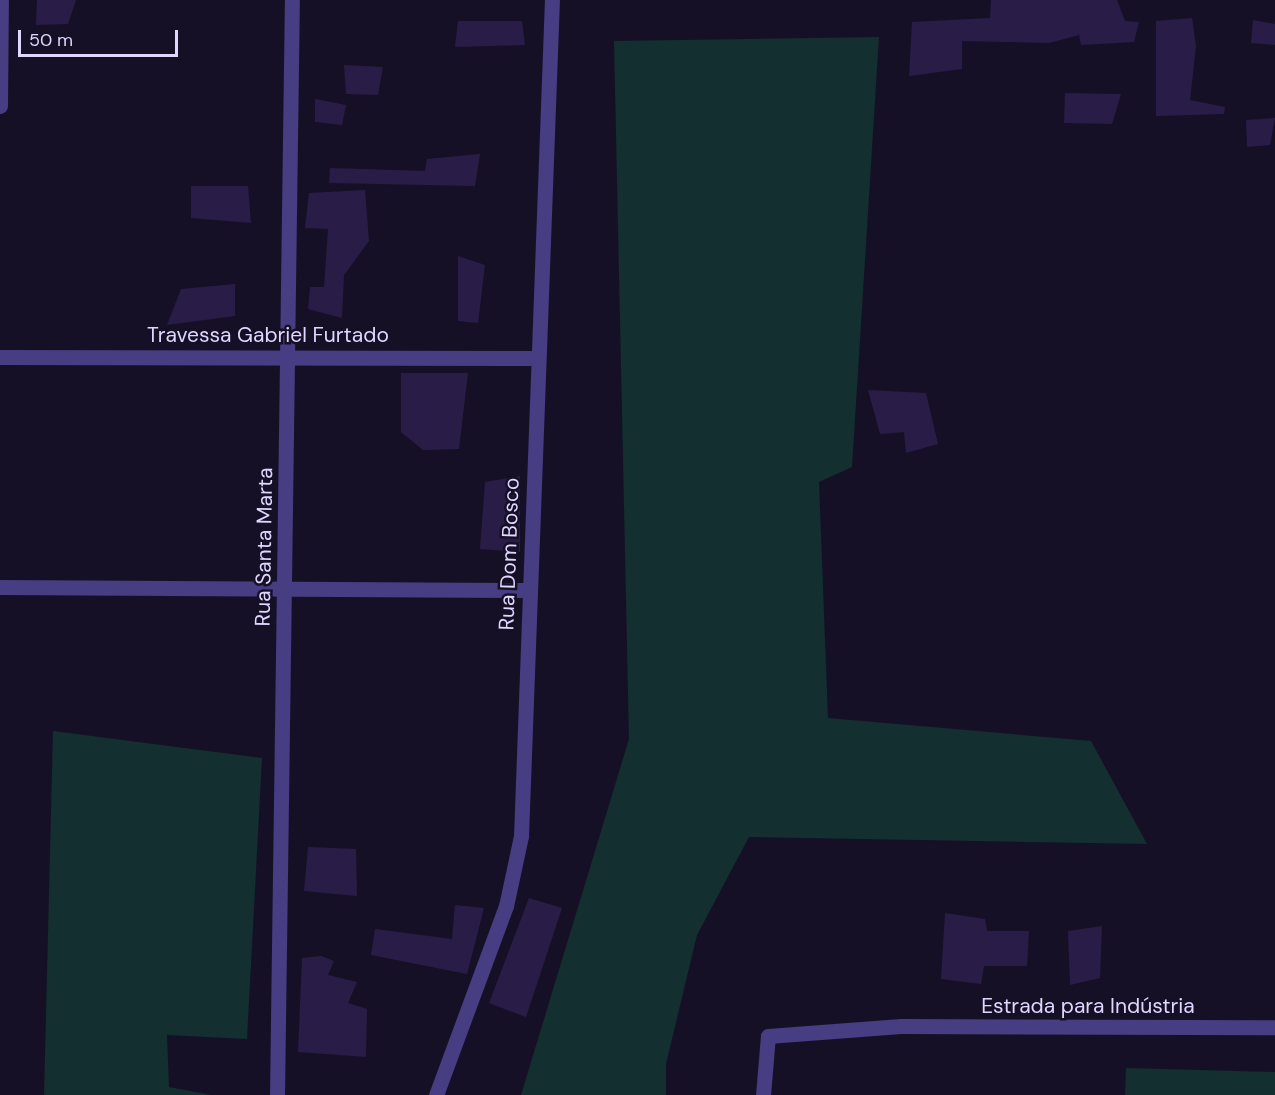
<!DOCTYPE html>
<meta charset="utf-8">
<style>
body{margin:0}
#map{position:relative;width:1275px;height:1095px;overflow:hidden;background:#161026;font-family:"DM Sans",sans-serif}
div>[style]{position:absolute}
.green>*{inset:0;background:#132f30}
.building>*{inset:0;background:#291d47}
.minor>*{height:15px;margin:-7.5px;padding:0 7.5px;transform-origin:7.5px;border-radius:7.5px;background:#463d83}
span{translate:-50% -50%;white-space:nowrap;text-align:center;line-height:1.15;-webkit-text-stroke:5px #161026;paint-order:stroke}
.street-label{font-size:21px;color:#dfd7fe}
.scale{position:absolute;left:18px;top:30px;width:160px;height:27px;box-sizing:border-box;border:3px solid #dfd7fe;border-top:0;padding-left:8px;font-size:18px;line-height:21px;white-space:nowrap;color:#dfd7fe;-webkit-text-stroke:4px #161026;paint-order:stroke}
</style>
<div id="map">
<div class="green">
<i style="clip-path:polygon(879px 37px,852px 467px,819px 482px,828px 718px,1091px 741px,1147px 844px,749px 837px,697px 935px,666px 1064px,666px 1095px,521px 1095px,629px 739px,614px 41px)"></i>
<i style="clip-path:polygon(53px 731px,262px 758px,247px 1039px,167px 1035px,169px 1087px,211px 1095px,44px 1095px)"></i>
<i style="clip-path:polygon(1126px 1068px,1275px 1072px,1275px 1095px,1125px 1095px)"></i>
</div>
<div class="building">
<i style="clip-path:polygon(37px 0,76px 0,68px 24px,36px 25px)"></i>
<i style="clip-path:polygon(991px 0,1117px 0,1125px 21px,1139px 22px,1134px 42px,1081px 45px,1079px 35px,1049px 43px,962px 41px,962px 69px,909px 76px,912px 22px,990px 18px)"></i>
<i style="clip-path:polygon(1192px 18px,1196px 46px,1190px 100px,1225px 107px,1224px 114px,1156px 116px,1156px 21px)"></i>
<i style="clip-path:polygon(1253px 20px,1275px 24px,1275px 45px,1251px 43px)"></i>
<i style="clip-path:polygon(458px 21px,522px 21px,525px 45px,455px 47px)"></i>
<i style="clip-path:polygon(344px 65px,383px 67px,378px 95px,346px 94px)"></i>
<i style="clip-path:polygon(1065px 93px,1121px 94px,1112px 124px,1064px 123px)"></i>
<i style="clip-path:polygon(315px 99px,346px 105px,342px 125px,315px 122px)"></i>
<i style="clip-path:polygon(1275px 118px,1270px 145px,1247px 147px,1246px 120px)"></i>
<i style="clip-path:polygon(480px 154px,475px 186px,329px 183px,330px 168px,425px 171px,427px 159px)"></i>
<i style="clip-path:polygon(191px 186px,248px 186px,251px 223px,191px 218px)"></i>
<i style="clip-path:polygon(365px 190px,369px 241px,344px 275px,342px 318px,308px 309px,310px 287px,324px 287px,328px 229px,305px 228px,309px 193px)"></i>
<i style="clip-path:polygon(458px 256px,485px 265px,478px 323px,458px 321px)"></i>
<i style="clip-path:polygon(235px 284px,235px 316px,167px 325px,181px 289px)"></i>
<i style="clip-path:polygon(401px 373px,468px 373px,459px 449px,423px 450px,401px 432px)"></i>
<i style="clip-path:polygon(868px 390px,926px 393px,938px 444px,906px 453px,904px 432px,880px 434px)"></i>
<i style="clip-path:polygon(520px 476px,520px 552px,480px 549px,485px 482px)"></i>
<i style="clip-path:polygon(308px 847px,356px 849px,357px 896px,304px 891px)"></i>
<i style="clip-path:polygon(529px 898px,562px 908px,526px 1017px,489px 1003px)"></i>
<i style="clip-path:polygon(455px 905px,484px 908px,467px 974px,371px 955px,375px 929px,452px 939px)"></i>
<i style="clip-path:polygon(945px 913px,985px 919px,987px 931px,1029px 931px,1027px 966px,984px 966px,981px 984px,941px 979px)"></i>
<i style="clip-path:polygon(1102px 926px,1100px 978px,1070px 985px,1068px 931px)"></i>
<i style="clip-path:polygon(321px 956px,334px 961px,328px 975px,357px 982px,348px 1003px,367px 1009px,366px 1057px,298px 1052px,302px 958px)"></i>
</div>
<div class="minor">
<i style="left:0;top:106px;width:106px;rotate:-89.5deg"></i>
<i style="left:0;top:357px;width:536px;rotate:0.11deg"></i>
<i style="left:0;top:587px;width:528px;rotate:0.33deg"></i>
<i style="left:277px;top:1095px;width:1095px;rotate:-89.22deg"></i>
<i style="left:436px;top:1095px;width:202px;rotate:-69.7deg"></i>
<i style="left:506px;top:906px;width:72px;rotate:-77.9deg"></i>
<i style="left:521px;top:836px;width:837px;rotate:-87.88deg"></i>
<i style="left:763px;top:1095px;width:59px;rotate:-85.2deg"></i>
<i style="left:768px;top:1036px;width:133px;rotate:-4.3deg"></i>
<i style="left:901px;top:1026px;width:374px;rotate:0.2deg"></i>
</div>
<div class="street-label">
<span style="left:268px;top:335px">Travessa Gabriel Furtado</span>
<span style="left:264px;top:547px;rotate:-89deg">Rua Santa Marta</span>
<span style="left:509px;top:554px;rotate:-88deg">Rua Dom Bosco</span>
<span style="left:1088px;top:1006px">Estrada para Indústria</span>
</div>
<div class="scale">50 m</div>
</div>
